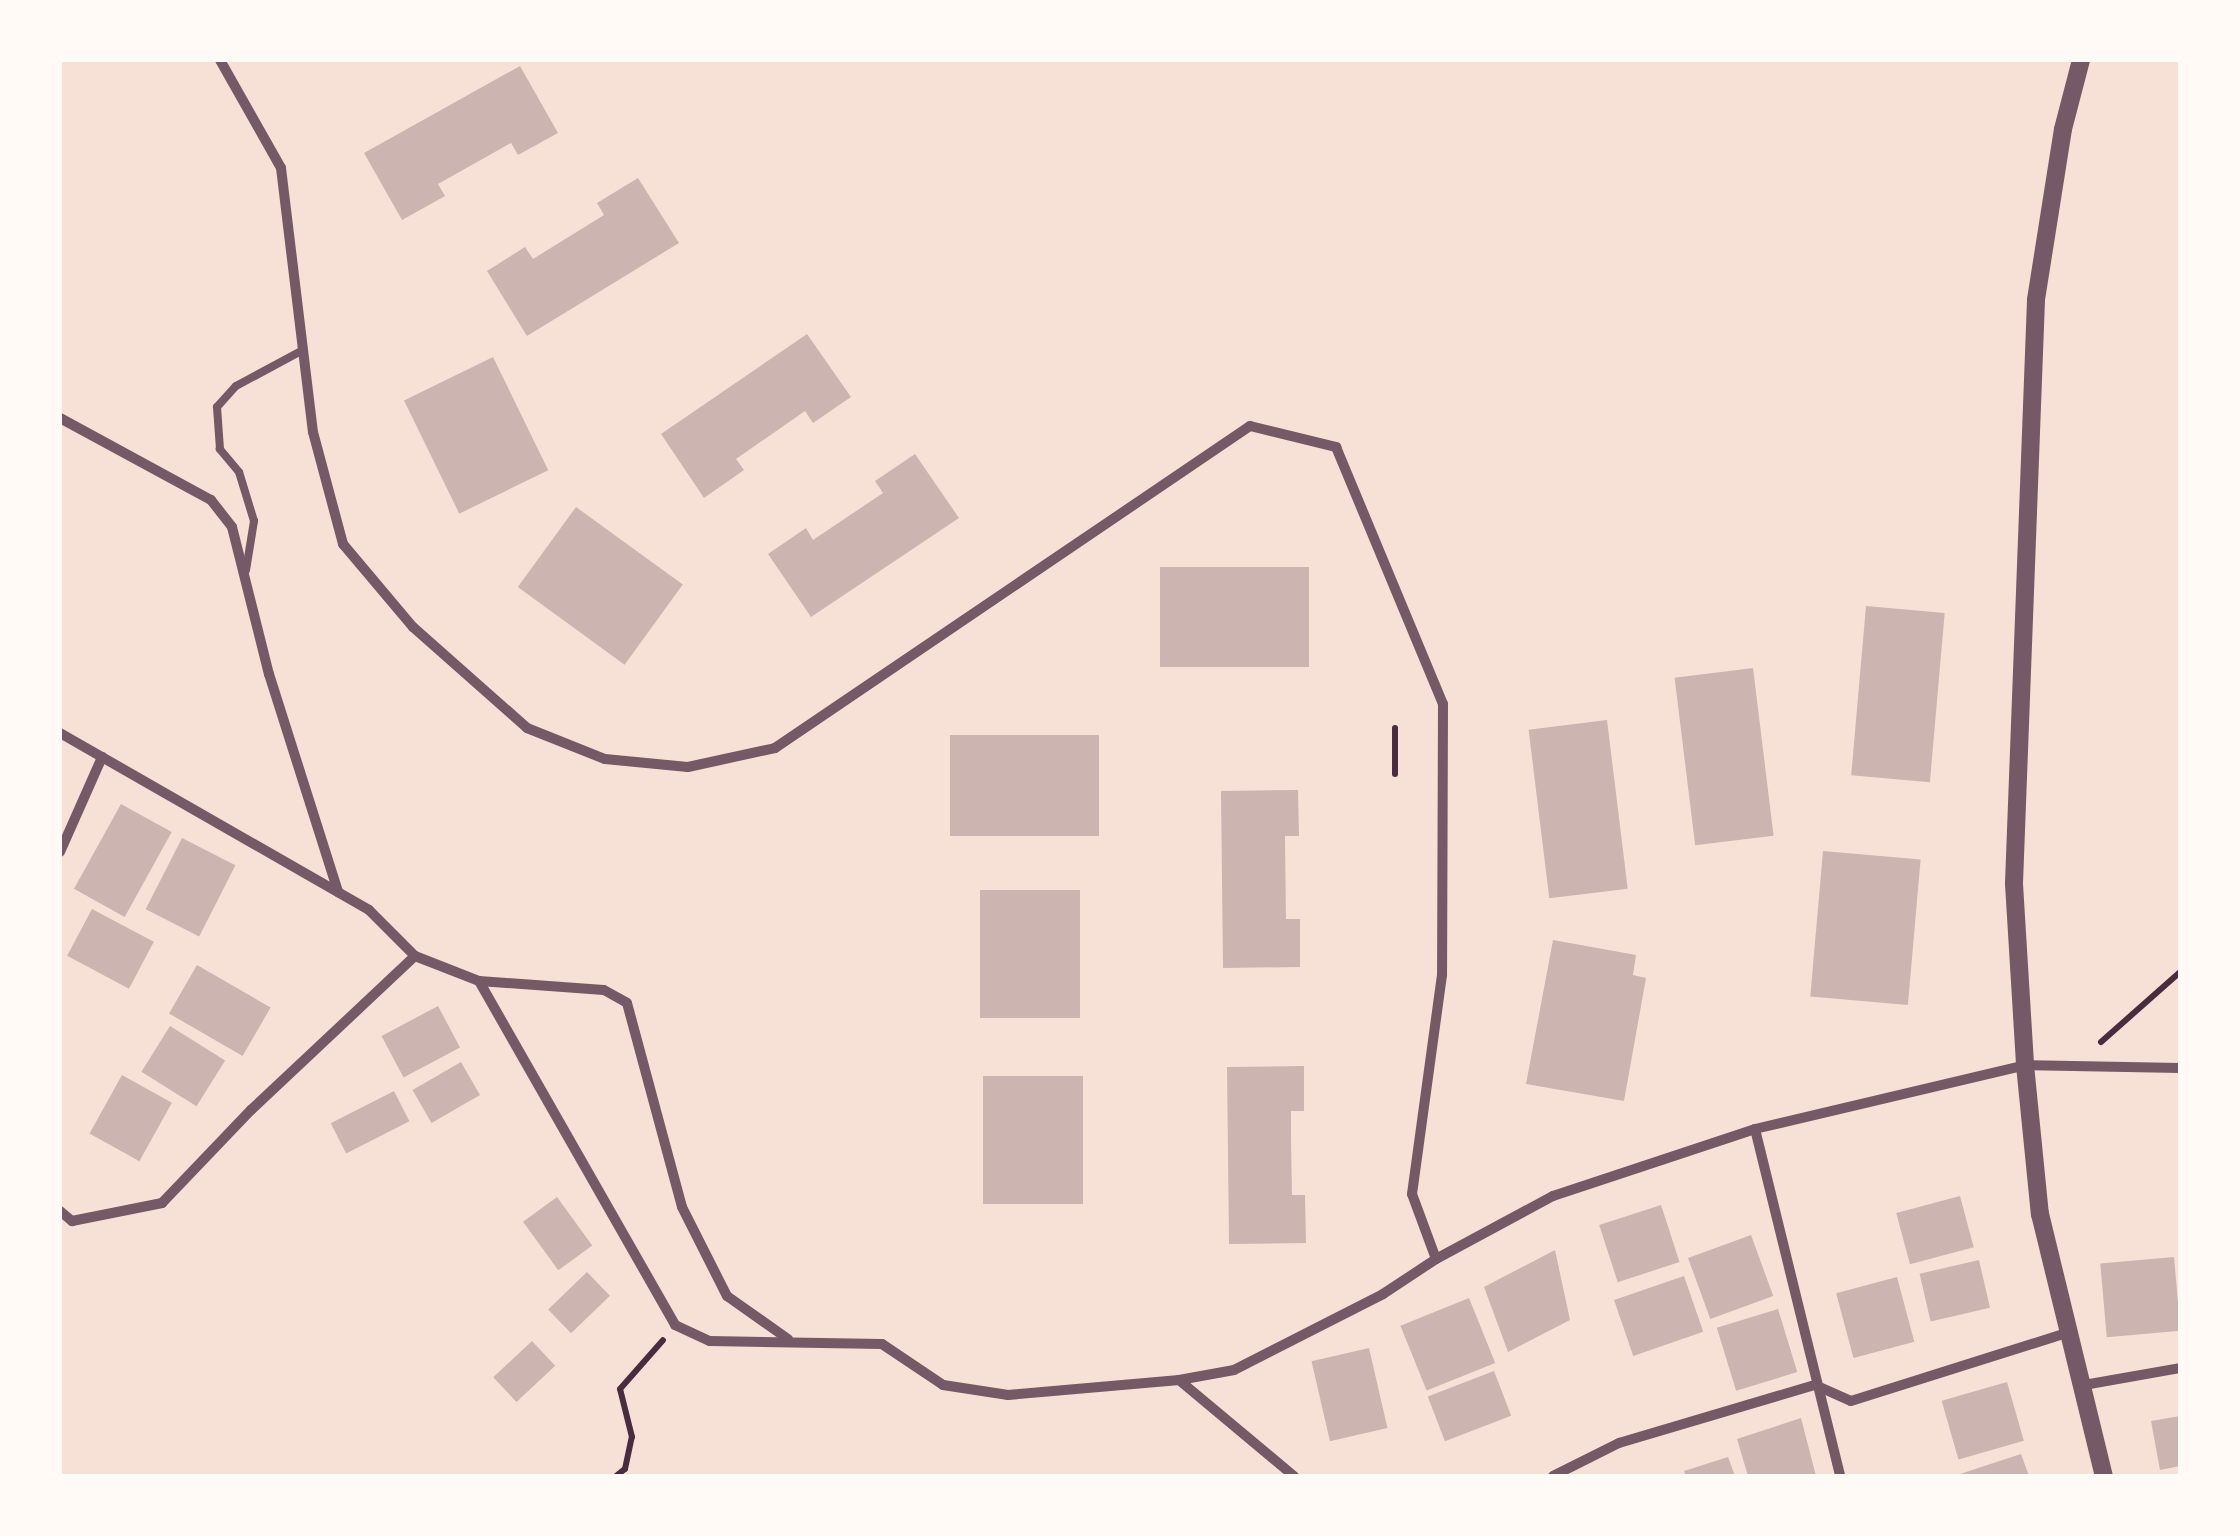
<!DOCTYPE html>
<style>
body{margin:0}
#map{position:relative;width:2240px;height:1536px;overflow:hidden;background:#f7e1d7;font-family:"IBM Plex Sans",sans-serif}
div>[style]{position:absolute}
.building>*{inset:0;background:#ccb4b1;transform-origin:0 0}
.path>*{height:6px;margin:-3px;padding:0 3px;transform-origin:3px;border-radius:3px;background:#4a2c40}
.service>*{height:8px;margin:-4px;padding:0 4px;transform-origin:4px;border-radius:4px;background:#755966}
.minor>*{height:10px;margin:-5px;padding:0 5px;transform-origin:5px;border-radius:5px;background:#755966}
.tertiary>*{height:18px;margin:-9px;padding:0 9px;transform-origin:9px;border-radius:9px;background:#755966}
span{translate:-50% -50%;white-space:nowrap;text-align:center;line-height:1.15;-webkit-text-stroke:9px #fffaf5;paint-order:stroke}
.frame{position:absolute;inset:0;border:62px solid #fffaf5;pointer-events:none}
</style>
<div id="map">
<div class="building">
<i style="clip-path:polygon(520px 66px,558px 133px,518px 155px,511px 143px,438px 184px,445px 196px,402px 220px,364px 153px)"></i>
<i style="clip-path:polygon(638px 178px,679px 243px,527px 336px,487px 271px,525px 247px,533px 259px,604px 215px,597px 203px)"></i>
<i style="clip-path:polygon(807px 334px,851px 397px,813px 423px,805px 411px,736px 459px,744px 470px,704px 498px,661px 434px)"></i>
<i style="left:493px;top:357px;width:126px;height:99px;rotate:64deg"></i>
<i style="clip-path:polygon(915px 454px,959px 518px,811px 617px,768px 554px,806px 528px,813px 540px,883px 493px,875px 481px)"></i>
<i style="left:576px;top:507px;width:132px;height:99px;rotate:36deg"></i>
<i style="left:1160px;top:567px;width:149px;height:100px"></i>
<i style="left:1866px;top:606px;width:79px;height:170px;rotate:5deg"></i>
<i style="left:1753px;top:668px;width:169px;height:79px;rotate:83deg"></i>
<i style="left:1607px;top:720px;width:170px;height:79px;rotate:83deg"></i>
<i style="left:950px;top:735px;width:149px;height:101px"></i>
<i style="clip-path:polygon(1298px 790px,1299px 836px,1285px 836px,1286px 919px,1300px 919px,1300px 967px,1223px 968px,1221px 791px)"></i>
<i style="left:121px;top:804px;width:58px;height:97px;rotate:29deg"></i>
<i style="left:182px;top:838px;width:60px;height:80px;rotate:27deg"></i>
<i style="left:1823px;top:851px;width:98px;height:146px;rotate:5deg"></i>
<i style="left:980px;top:890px;width:100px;height:128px"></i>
<i style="left:92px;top:909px;width:70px;height:53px;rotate:28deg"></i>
<i style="clip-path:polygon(1553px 940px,1636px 955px,1633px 975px,1646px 978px,1624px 1101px,1526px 1084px)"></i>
<i style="left:197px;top:965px;width:85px;height:56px;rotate:30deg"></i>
<i style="left:438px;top:1006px;width:47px;height:64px;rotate:62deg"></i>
<i style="left:170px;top:1026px;width:65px;height:54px;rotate:32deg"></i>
<i style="left:461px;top:1062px;width:38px;height:56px;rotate:60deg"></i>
<i style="clip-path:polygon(1304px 1066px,1304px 1111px,1291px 1111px,1291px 1139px,1292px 1195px,1305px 1195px,1306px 1243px,1229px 1244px,1227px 1067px)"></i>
<i style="left:122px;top:1075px;width:57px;height:67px;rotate:29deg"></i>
<i style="left:1083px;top:1076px;width:128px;height:100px;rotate:90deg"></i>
<i style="left:394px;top:1091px;width:34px;height:71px;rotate:63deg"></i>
<i style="left:1960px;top:1196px;width:53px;height:66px;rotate:75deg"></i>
<i style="left:557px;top:1197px;width:60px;height:42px;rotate:54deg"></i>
<i style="left:1661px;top:1205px;width:60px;height:65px;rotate:72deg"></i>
<i style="left:1751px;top:1235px;width:65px;height:67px;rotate:70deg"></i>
<i style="clip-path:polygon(1555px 1250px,1570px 1320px,1508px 1352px,1484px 1287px)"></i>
<i style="left:2174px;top:1257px;width:74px;height:74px;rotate:85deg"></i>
<i style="left:1979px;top:1260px;width:49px;height:61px;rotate:77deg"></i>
<i style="left:587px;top:1272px;width:33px;height:54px;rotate:46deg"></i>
<i style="left:1684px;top:1276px;width:59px;height:74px;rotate:71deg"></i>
<i style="left:1897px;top:1277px;width:67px;height:63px;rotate:75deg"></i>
<i style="left:1469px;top:1298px;width:70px;height:74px;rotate:68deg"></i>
<i style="left:1778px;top:1309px;width:66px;height:64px;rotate:73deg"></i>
<i style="left:532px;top:1341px;width:34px;height:53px;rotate:47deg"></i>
<i style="left:1369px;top:1348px;width:82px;height:59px;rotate:77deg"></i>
<i style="left:1494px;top:1371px;width:48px;height:71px;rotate:69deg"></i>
<i style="left:2007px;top:1382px;width:61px;height:68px;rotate:74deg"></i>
<i style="clip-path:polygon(2180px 1416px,2180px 1466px,2160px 1470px,2151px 1421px)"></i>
<i style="clip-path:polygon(1801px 1418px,1816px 1476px,1748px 1476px,1737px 1439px)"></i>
<i style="clip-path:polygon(2021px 1454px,2029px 1476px,1957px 1476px,1957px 1475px)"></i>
<i style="clip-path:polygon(1728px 1457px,1735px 1476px,1686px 1476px,1684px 1471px)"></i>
</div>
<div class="path">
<i style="left:1395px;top:728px;width:46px;rotate:90deg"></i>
<i style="left:2101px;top:1042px;width:106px;rotate:-41.5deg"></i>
<i style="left:616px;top:1476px;width:11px;rotate:-38deg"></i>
<i style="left:625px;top:1469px;width:33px;rotate:-78deg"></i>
<i style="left:632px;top:1437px;width:49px;rotate:-104deg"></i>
<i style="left:620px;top:1389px;width:65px;rotate:-48.7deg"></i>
</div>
<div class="service">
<i style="left:246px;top:570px;width:50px;rotate:-80.7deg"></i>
<i style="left:254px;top:521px;width:51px;rotate:-107deg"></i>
<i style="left:239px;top:472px;width:30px;rotate:-130deg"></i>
<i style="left:220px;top:449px;width:42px;rotate:-94.1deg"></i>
<i style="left:217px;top:407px;width:28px;rotate:-48deg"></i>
<i style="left:236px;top:386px;width:76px;rotate:-28.2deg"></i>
</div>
<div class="minor">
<i style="left:220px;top:60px;width:124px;rotate:60.5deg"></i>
<i style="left:281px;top:168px;width:266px;rotate:83.1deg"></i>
<i style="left:313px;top:432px;width:116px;rotate:75deg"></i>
<i style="left:343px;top:544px;width:109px;rotate:49.9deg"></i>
<i style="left:413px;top:627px;width:152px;rotate:41.5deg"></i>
<i style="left:527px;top:728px;width:84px;rotate:21.7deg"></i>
<i style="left:605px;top:759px;width:83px;rotate:5.5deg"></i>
<i style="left:688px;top:767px;width:89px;rotate:-12.3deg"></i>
<i style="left:775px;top:748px;width:574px;rotate:-34.13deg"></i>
<i style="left:1250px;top:426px;width:89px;rotate:13.7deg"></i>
<i style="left:1336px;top:447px;width:278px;rotate:67.4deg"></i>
<i style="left:1443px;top:704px;width:271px;rotate:90.2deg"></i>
<i style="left:1442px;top:975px;width:221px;rotate:97.8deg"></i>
<i style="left:1412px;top:1194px;width:69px;rotate:69.7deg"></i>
<i style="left:60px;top:418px;width:172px;rotate:28.5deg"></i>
<i style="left:211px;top:500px;width:34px;rotate:52deg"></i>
<i style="left:232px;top:527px;width:152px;rotate:75.9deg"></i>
<i style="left:269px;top:674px;width:229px;rotate:72.4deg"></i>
<i style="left:60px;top:733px;width:356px;rotate:29.8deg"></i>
<i style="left:369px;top:910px;width:65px;rotate:45deg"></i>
<i style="left:415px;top:956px;width:69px;rotate:21.3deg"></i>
<i style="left:479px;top:981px;width:125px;rotate:4.1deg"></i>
<i style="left:604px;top:990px;width:26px;rotate:29deg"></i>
<i style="left:627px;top:1003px;width:211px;rotate:74.9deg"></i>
<i style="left:682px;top:1207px;width:100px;rotate:63.2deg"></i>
<i style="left:727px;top:1296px;width:75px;rotate:35.2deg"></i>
<i style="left:60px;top:852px;width:104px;rotate:-66.1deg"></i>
<i style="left:479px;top:981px;width:396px;rotate:60.3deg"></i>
<i style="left:675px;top:1325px;width:38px;rotate:25deg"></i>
<i style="left:710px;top:1341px;width:172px;rotate:1deg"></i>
<i style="left:882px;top:1344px;width:73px;rotate:33.9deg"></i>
<i style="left:943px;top:1385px;width:66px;rotate:8.7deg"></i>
<i style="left:1008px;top:1395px;width:172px;rotate:-5deg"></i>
<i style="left:1179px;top:1380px;width:56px;rotate:-10.3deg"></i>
<i style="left:1234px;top:1370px;width:167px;rotate:-27deg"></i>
<i style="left:1383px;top:1294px;width:64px;rotate:-33.4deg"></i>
<i style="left:1436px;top:1259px;width:133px;rotate:-28.3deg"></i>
<i style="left:1553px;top:1196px;width:213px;rotate:-18.3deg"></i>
<i style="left:1755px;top:1129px;width:277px;rotate:-13.3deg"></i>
<i style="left:2025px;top:1065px;width:155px;rotate:1.1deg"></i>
<i style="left:1755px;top:1129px;width:357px;rotate:76.2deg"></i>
<i style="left:60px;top:1211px;width:16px;rotate:40deg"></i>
<i style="left:72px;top:1221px;width:92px;rotate:-11.3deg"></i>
<i style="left:162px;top:1203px;width:129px;rotate:-46.3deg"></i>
<i style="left:251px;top:1110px;width:225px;rotate:-43.2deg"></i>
<i style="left:1179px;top:1380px;width:150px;rotate:39.9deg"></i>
<i style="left:2084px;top:1385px;width:97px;rotate:-10deg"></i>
<i style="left:1553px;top:1476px;width:74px;rotate:-26.6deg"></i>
<i style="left:1619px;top:1443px;width:204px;rotate:-16.5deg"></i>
<i style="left:1815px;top:1385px;width:39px;rotate:24deg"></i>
<i style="left:1851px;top:1401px;width:230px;rotate:-17.5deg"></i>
</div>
<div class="tertiary">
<i style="left:2081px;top:60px;width:71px;rotate:104.6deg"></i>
<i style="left:2063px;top:129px;width:173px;rotate:99deg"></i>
<i style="left:2036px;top:300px;width:584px;rotate:92.16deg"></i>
<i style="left:2014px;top:884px;width:181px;rotate:86.5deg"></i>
<i style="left:2025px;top:1065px;width:150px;rotate:84.3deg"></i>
<i style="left:2040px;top:1214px;width:270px;rotate:76.3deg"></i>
</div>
<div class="frame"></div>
</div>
